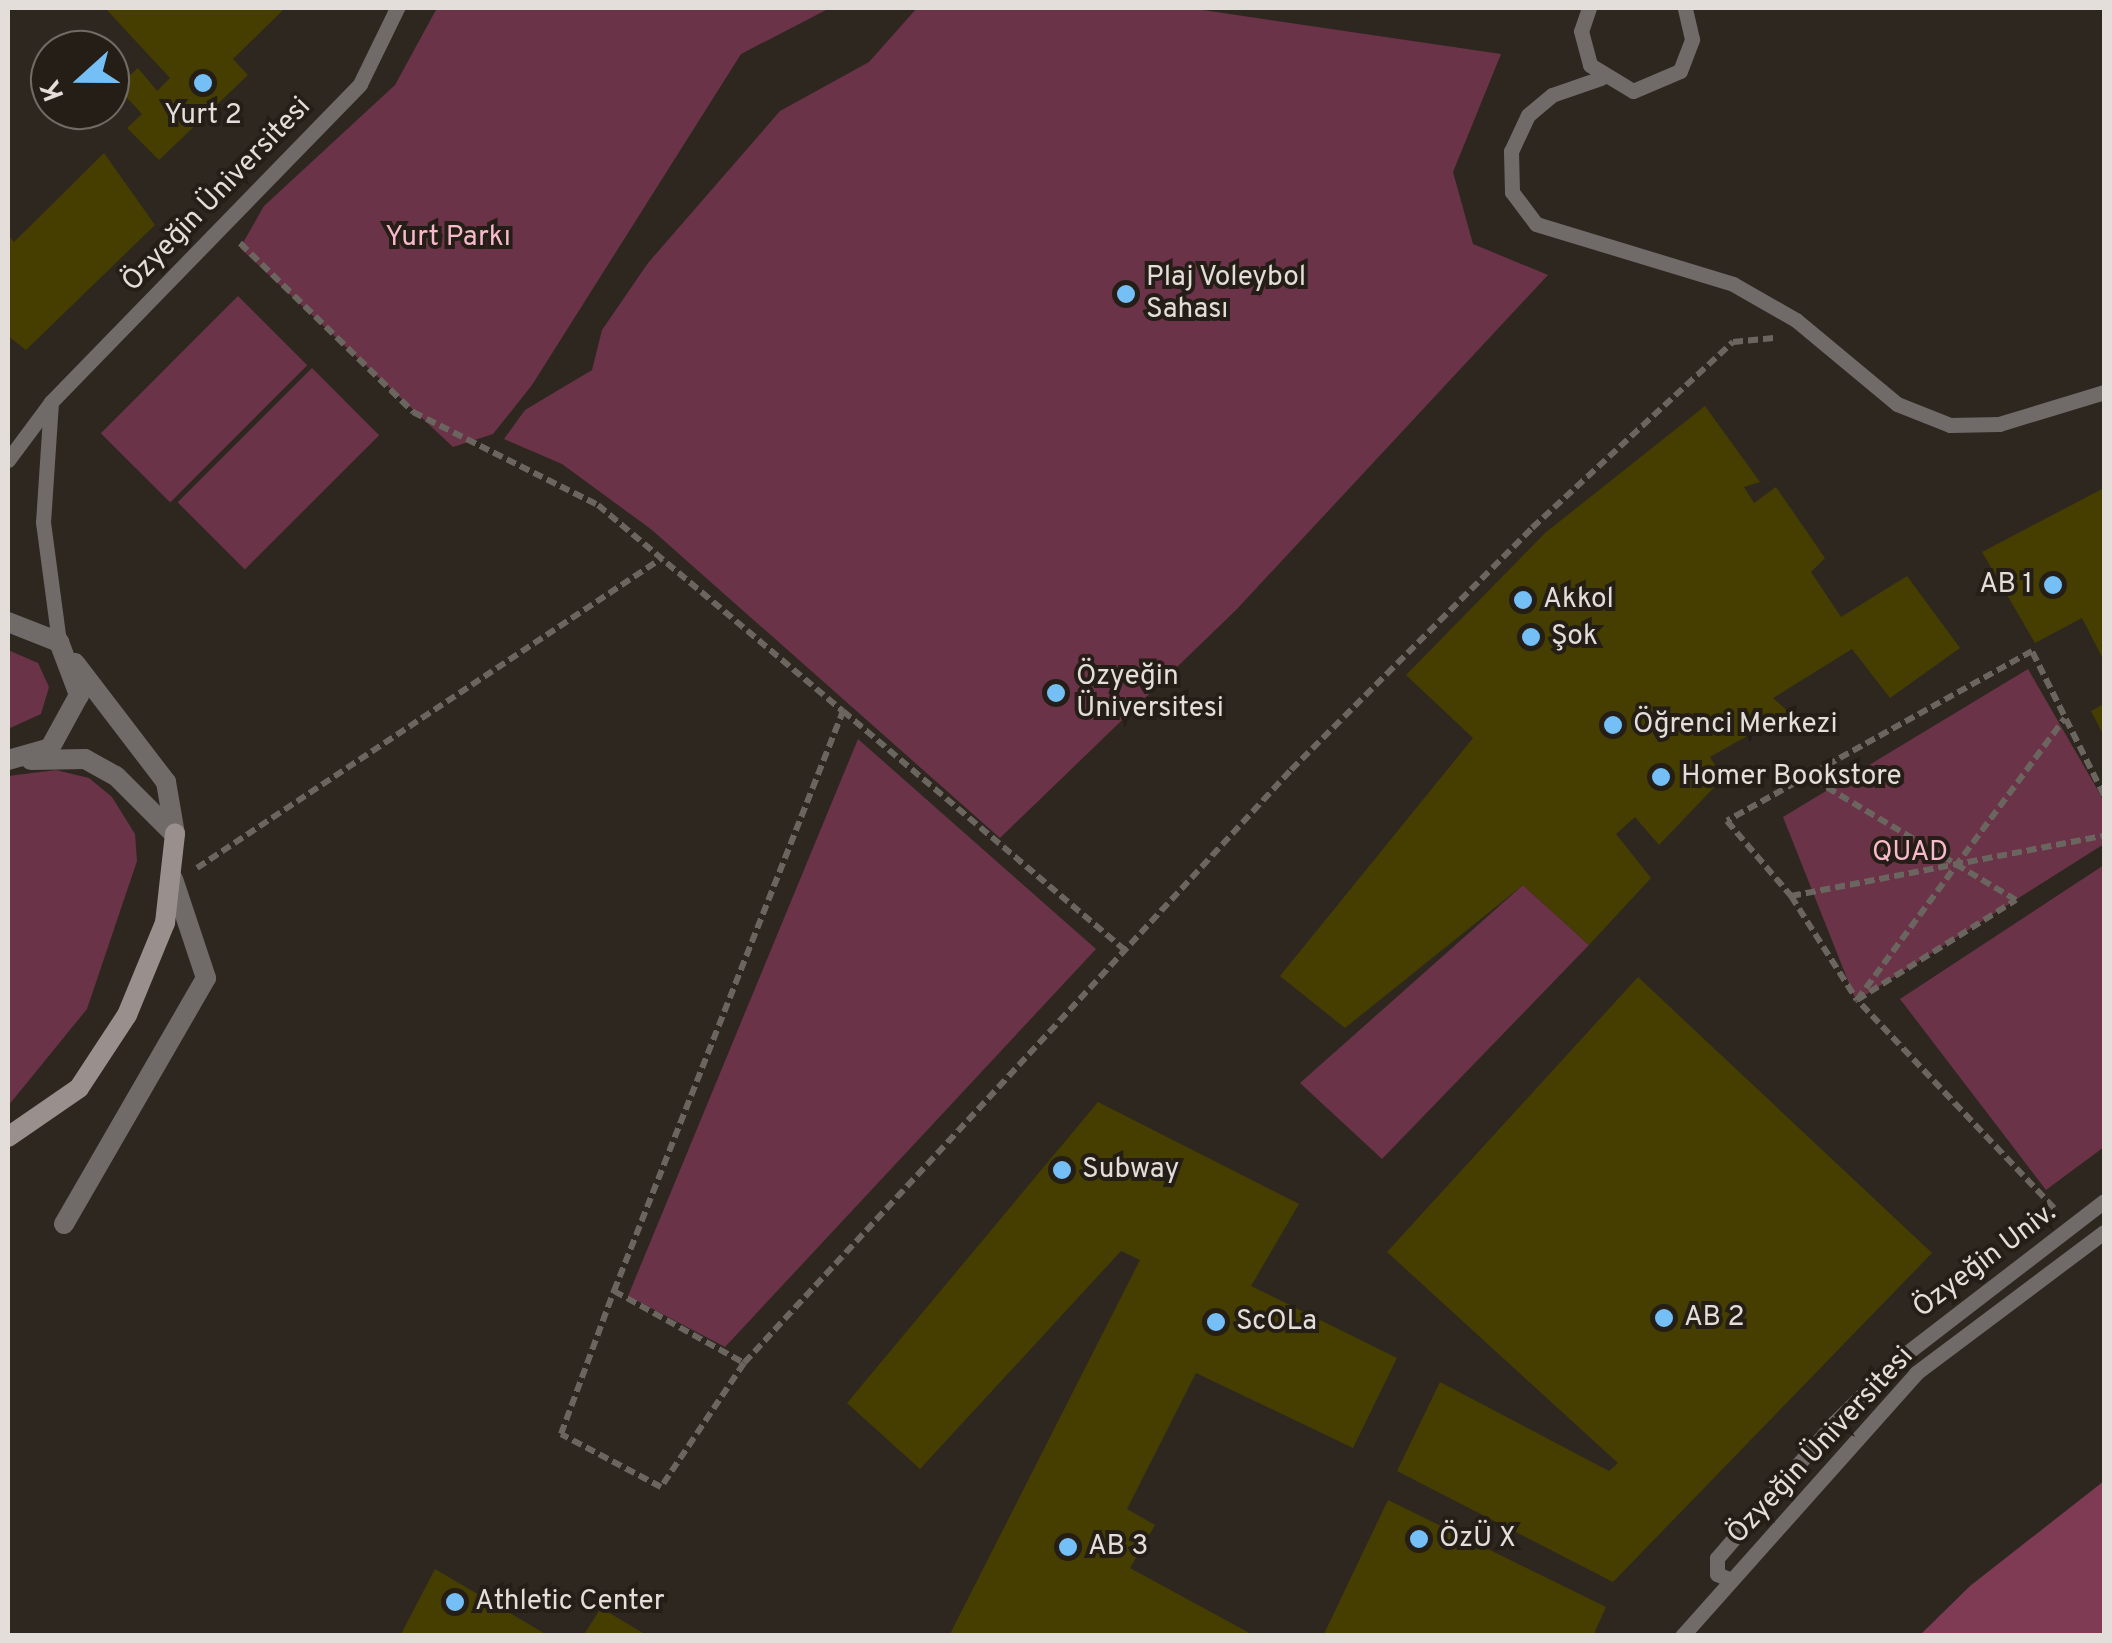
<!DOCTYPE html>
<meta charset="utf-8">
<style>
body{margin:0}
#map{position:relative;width:2112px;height:1643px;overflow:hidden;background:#2e2720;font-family:Overpass,sans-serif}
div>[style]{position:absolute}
.green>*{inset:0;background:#6a3347;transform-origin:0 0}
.forest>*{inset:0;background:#7e3b53}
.building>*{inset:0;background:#453e00}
.path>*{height:6px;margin-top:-3px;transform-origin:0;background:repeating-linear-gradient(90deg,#6b655f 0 10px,transparent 0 15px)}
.lane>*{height:15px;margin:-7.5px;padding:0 7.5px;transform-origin:7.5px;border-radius:7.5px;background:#706b69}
.street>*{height:20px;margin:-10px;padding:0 10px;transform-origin:10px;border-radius:10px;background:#706b69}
.secondary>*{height:20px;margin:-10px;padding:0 10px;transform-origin:10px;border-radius:10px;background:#99908e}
.dots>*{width:28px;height:28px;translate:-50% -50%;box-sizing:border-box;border:5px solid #251e17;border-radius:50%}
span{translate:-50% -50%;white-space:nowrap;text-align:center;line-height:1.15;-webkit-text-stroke:8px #251e17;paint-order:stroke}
.poi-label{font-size:28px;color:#e3ded9}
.left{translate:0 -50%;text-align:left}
.right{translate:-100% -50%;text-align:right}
.street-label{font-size:28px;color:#e3ded9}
.park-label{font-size:28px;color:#f7b9cb}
.frame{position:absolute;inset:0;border:10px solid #e3ded9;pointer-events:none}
.north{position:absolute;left:30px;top:30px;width:100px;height:100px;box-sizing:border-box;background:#251e17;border:2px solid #716b65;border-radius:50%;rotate:249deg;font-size:28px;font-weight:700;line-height:40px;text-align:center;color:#e3ded9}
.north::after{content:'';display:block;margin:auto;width:35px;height:45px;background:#74c0f6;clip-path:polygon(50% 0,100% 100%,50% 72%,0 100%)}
</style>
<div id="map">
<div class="green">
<i style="clip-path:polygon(437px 8px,830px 8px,741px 54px,532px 385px,493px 434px,453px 447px,240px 248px,264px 206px,395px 85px)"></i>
<i style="clip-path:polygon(917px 8px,1189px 8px,1501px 54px,1453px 172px,1473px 244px,1548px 275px,1236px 610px,1000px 838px,652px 530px,562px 464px,504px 439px,525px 410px,592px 370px,602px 330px,648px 263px,780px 111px,869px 62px)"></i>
<i style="left:238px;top:296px;width:98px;height:194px;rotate:45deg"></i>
<i style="left:312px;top:368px;width:95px;height:190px;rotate:45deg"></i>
<i style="clip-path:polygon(8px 650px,38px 663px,49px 687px,41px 714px,8px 729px)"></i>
<i style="clip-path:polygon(2028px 669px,2104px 801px,2104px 844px,1856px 1001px,1783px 817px)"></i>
<i style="clip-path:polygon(858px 739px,1096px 949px,725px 1347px,628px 1296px)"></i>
<i style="clip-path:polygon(56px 770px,89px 778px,112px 797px,135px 834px,137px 861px,87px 1009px,8px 1106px,8px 776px)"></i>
<i style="clip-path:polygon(2104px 865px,2104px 1147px,2046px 1190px,1900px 999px)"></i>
<i style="clip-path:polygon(1523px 885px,1589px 945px,1382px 1159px,1300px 1083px)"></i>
</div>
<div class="forest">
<i style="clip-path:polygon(2104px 1481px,2104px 1635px,1920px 1635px,1970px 1586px)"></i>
</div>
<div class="building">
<i style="clip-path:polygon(105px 8px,285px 8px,233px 59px,248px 75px,159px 160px,127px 128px,142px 114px,117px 87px,138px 68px,157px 91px,170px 78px)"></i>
<i style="clip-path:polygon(104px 153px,155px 225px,26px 350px,8px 336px,8px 235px,14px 242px)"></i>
<i style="clip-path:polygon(1705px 406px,1760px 482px,1744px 487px,1754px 503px,1776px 487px,1825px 558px,1811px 572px,1841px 617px,1907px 576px,1960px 648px,1890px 698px,1852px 649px,1773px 698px,1789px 712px,1710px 757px,1723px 778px,1659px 845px,1635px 817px,1616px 834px,1651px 878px,1589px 945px,1523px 885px,1345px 1028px,1280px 976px,1473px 738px,1406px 675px,1545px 533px)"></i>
<i style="clip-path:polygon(2104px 488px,2104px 661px,2082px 618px,2035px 643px,1982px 552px)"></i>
<i style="clip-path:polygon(2104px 704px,2104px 736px,2091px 711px)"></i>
<i style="clip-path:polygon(1638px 977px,1932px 1253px,1613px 1582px,1397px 1471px,1440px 1382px,1609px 1471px,1618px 1463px,1387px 1252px)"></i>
<i style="clip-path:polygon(1098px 1102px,1299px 1204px,1251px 1286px,1397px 1358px,1353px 1448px,1196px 1373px,1127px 1509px,1155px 1525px,1130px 1568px,1255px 1636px,949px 1636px,1140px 1260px,1121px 1251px,920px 1469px,847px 1403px)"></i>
<i style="clip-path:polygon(1388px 1500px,1606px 1607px,1593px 1636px,1323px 1636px)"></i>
<i style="clip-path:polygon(435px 1569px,549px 1636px,400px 1636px)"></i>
<i style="clip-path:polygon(601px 1608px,648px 1636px,583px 1636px)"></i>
</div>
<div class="path">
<i style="left:240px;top:243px;width:242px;rotate:44.3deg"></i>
<i style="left:413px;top:412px;width:207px;rotate:26.7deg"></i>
<i style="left:598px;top:505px;width:320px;rotate:40.1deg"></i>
<i style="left:2104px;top:795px;width:161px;rotate:-116.6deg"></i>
<i style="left:2032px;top:651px;width:349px;rotate:150.9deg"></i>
<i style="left:1727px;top:821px;width:99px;rotate:49.5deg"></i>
<i style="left:1791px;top:896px;width:319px;rotate:-10.9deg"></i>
<i style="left:197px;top:868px;width:559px;rotate:-33.69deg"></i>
<i style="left:1791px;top:896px;width:123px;rotate:57.6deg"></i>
<i style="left:1857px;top:1000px;width:188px;rotate:-32.2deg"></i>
<i style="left:2016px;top:900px;width:242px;rotate:-149.2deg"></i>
<i style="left:2054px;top:1208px;width:286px;rotate:-133.4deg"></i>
<i style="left:1857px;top:1000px;width:350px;rotate:-53.6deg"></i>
<i style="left:614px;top:1291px;width:624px;rotate:-68.45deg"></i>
<i style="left:843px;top:711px;width:368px;rotate:40.3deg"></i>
<i style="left:614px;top:1291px;width:149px;rotate:29deg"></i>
<i style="left:744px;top:1363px;width:149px;rotate:123.8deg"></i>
<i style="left:661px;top:1487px;width:113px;rotate:-152.1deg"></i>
<i style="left:561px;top:1434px;width:153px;rotate:-69.7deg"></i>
<i style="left:744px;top:1363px;width:807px;rotate:-47.31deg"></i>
<i style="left:1291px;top:770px;width:342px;rotate:-45.1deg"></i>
<i style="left:1532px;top:528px;width:274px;rotate:-42.8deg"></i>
<i style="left:1733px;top:342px;width:41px;rotate:-5.6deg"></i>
</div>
<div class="lane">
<i style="left:1589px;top:8px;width:24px;rotate:109deg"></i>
<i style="left:1581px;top:31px;width:35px;rotate:75deg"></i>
<i style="left:1590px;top:65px;width:50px;rotate:31.2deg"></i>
<i style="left:1633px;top:91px;width:51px;rotate:-23.1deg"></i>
<i style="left:1680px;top:71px;width:34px;rotate:-69deg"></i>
<i style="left:1692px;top:39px;width:32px;rotate:-103deg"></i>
<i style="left:1601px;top:78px;width:52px;rotate:160.9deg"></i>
<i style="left:1552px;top:95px;width:31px;rotate:140deg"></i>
<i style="left:1528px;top:115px;width:40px;rotate:115deg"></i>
<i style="left:1511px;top:151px;width:41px;rotate:88.6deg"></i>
<i style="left:1512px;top:192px;width:40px;rotate:53deg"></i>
<i style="left:1536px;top:224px;width:206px;rotate:16.9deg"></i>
<i style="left:1733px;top:284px;width:73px;rotate:29.7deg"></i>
<i style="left:1796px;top:320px;width:131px;rotate:39.7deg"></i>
<i style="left:1897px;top:404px;width:57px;rotate:21.6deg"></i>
<i style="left:1950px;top:425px;width:49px;rotate:-1.2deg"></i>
<i style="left:1999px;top:424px;width:110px;rotate:-16.9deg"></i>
<i style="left:51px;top:402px;width:120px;rotate:93.8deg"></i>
<i style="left:43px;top:522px;width:121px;rotate:82.4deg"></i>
<i style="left:8px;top:460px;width:72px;rotate:-53.4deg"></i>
<i style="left:51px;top:402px;width:443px;rotate:-45.8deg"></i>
<i style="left:360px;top:84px;width:85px;rotate:-64deg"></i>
<i style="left:1731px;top:1580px;width:15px;rotate:-157deg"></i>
<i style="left:1717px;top:1574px;width:16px;rotate:-90deg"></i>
<i style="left:1717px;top:1558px;width:180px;rotate:-49.1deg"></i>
<i style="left:1835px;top:1422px;width:90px;rotate:-44.5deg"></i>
<i style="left:1899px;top:1359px;width:259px;rotate:-37.6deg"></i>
<i style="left:1682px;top:1636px;width:352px;rotate:-48.3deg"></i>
<i style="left:1916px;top:1373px;width:235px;rotate:-36.9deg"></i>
</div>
<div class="street">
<i style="left:8px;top:622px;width:55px;rotate:21.4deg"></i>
<i style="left:59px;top:642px;width:57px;rotate:69.3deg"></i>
<i style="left:79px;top:695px;width:60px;rotate:118.7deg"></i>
<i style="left:50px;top:748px;width:44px;rotate:164.1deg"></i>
<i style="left:75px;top:663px;width:150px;rotate:52.6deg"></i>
<i style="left:166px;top:782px;width:53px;rotate:80.2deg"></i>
<i style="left:31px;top:760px;width:54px;rotate:-1.1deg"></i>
<i style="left:85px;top:759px;width:35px;rotate:29deg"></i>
<i style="left:116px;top:776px;width:81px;rotate:45deg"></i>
<i style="left:64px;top:1224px;width:284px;rotate:-60deg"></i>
<i style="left:206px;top:978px;width:104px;rotate:-108.4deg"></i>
</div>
<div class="secondary">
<i style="left:8px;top:1137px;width:86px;rotate:-34.6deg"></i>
<i style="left:79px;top:1088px;width:87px;rotate:-56.7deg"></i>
<i style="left:127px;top:1015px;width:100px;rotate:-67.6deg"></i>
<i style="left:165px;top:923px;width:90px;rotate:-83.6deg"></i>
</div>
<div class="dots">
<i style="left:203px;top:83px;background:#74c0f6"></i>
<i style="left:1126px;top:294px;background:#74c0f6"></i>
<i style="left:2053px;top:585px;background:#74c0f6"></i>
<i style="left:1523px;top:600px;background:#74c0f6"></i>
<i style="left:1531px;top:637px;background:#74c0f6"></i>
<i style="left:1056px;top:693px;background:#74c0f6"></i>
<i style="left:1613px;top:725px;background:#74c0f6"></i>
<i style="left:1661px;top:777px;background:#74c0f6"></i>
<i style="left:1062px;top:1170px;background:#74c0f6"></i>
<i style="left:1664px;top:1318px;background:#74c0f6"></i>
<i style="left:1216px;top:1322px;background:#74c0f6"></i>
<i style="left:1419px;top:1539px;background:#74c0f6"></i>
<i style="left:1068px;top:1547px;background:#74c0f6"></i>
<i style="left:455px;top:1602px;background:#74c0f6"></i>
</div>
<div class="poi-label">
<span style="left:203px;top:116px">Yurt 2</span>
<span class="left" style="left:1146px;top:294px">Plaj Voleybol<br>Sahası</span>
<span class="right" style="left:2033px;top:585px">AB 1</span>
<span class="left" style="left:1543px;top:600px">Akkol</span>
<span class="left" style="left:1551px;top:637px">Şok</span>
<span class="left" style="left:1076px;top:693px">Özyeğin<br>Üniversitesi</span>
<span class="left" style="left:1633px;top:725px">Öğrenci Merkezi</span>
<span class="left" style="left:1681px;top:777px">Homer Bookstore</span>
<span class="left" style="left:1082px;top:1170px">Subway</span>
<span class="left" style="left:1684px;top:1318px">AB 2</span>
<span class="left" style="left:1236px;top:1322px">ScOLa</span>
<span class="left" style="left:1439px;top:1539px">ÖzÜ X</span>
<span class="left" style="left:1088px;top:1547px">AB 3</span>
<span class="left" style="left:475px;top:1602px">Athletic Center</span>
</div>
<div class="street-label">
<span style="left:217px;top:195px;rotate:-46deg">Özyeğin Üniversitesi</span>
<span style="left:1985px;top:1261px;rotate:-37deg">Özyeğin Univ.</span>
<span style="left:1821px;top:1446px;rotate:-47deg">Özyeğin Üniversitesi</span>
</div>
<div class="park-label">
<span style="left:448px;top:238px">Yurt Parkı</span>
<span style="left:1910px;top:853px">QUAD</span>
</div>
<div class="frame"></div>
<div class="north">K</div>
</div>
